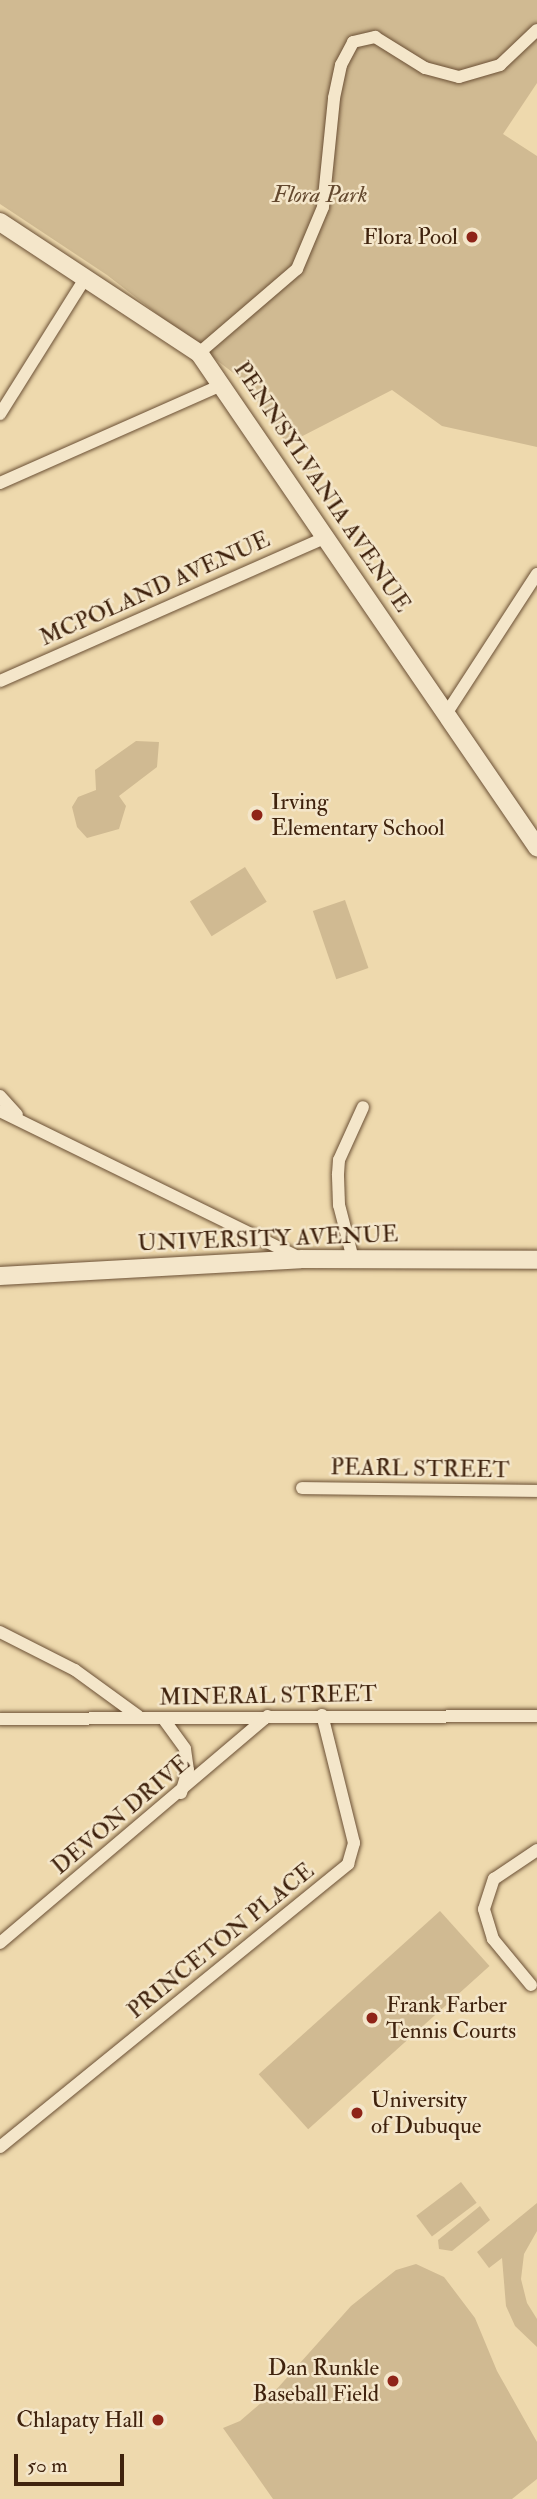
<!DOCTYPE html>
<style>
body{margin:0}
#map{position:relative;width:537px;height:2499px;overflow:hidden;background:#eed9ad;font-family:"IM FELL Double Pica",serif}
div>[style]{position:absolute}
.green>*{inset:0;background:#d0ba92;transform-origin:0 0}
.roads{filter:drop-shadow(0 0 2px #6b5035) drop-shadow(0 0 2px #6b5035)}
.minor>*{height:12px;margin:-6px;padding:0 6px;transform-origin:6px;border-radius:6px;background:#f4e6ca}
.secondary>*{height:18px;margin:-9px;padding:0 9px;transform-origin:9px;border-radius:9px;background:#f4e6ca}
.dots>*{width:19px;height:19px;translate:-50% -50%;box-sizing:border-box;border:4px solid #f4e6ca;border-radius:50%}
span{translate:-50% -50%;white-space:nowrap;text-align:center;line-height:1.15;-webkit-text-stroke:5px #f4e6ca;paint-order:stroke}
.park-label{font-size:23px;color:#63482e;font-style:italic}
.poi-label{font-size:23px;color:#3f220d}
.right{translate:-100% -50%;text-align:right}
.left{translate:0 -50%;text-align:left}
.street-label{font-size:23px;color:#3f220d}
.scale{position:absolute;left:14px;top:2454px;width:110px;height:32px;box-sizing:border-box;border:4px solid #3f220d;border-top:0;padding-left:9px;font-size:21px;line-height:24px;white-space:nowrap;color:#3f220d;-webkit-text-stroke:5px #f4e6ca;paint-order:stroke}
</style>
<div id="map">
<div class="green">
<i style="clip-path:polygon(0 0,537px 0,537px 83px,503px 134px,537px 156px,537px 447px,442px 426px,392px 390px,287px 444px,241px 379px,107px 275px,0 204px)"></i>
<i style="clip-path:polygon(136px 741px,159px 742px,157px 767px,119px 796px,126px 806px,119px 829px,87px 838px,77px 827px,72px 807px,78px 797px,96px 790px,95px 770px)"></i>
<i style="left:245px;top:867px;width:41px;height:65px;rotate:58deg"></i>
<i style="left:345px;top:900px;width:72px;height:34px;rotate:71deg"></i>
<i style="left:440px;top:1911px;width:74px;height:244px;rotate:48deg"></i>
<i style="left:461px;top:2182px;width:26px;height:56px;rotate:53deg"></i>
<i style="clip-path:polygon(537px 2203px,537px 2231px,524px 2254px,521px 2279px,527px 2303px,537px 2319px,537px 2347px,515px 2326px,506px 2306px,502px 2258px,489px 2268px,477px 2252px)"></i>
<i style="clip-path:polygon(480px 2206px,490px 2220px,452px 2251px,439px 2249px,438px 2240px)"></i>
<i style="clip-path:polygon(416px 2264px,444px 2277px,475px 2318px,497px 2371px,537px 2442px,537px 2479px,512px 2499px,273px 2499px,223px 2428px,240px 2421px,275px 2391px,351px 2306px,396px 2270px)"></i>
</div>
<div class="roads">
<div class="minor">
<i style="left:199px;top:353px;width:129px;rotate:-40.6deg"></i>
<i style="left:297px;top:269px;width:67px;rotate:-67.2deg"></i>
<i style="left:323px;top:207px;width:110px;rotate:-84.2deg"></i>
<i style="left:334px;top:98px;width:34px;rotate:-78deg"></i>
<i style="left:341px;top:65px;width:26px;rotate:-62deg"></i>
<i style="left:353px;top:42px;width:23px;rotate:-13deg"></i>
<i style="left:375px;top:37px;width:59px;rotate:31.8deg"></i>
<i style="left:425px;top:68px;width:35px;rotate:15deg"></i>
<i style="left:459px;top:77px;width:43px;rotate:-16.3deg"></i>
<i style="left:500px;top:65px;width:51px;rotate:-43.4deg"></i>
<i style="left:0;top:414px;width:162px;rotate:-57.9deg"></i>
<i style="left:0;top:483px;width:244px;rotate:-23.9deg"></i>
<i style="left:0;top:681px;width:357px;rotate:-23.8deg"></i>
<i style="left:446px;top:714px;width:167px;rotate:-57deg"></i>
<i style="left:0;top:1096px;width:25px;rotate:48deg"></i>
<i style="left:0;top:1111px;width:332px;rotate:26.1deg"></i>
<i style="left:353px;top:1259px;width:56px;rotate:-104.5deg"></i>
<i style="left:339px;top:1205px;width:31px;rotate:-92deg"></i>
<i style="left:338px;top:1174px;width:14px;rotate:-86deg"></i>
<i style="left:339px;top:1160px;width:58px;rotate:-65.6deg"></i>
<i style="left:302px;top:1488px;width:235px;rotate:0.7deg"></i>
<i style="left:0;top:1632px;width:84px;rotate:26.9deg"></i>
<i style="left:75px;top:1670px;width:78px;rotate:36.1deg"></i>
<i style="left:0;top:1719px;width:537px;rotate:-0.32deg"></i>
<i style="left:165px;top:1721px;width:34px;rotate:54deg"></i>
<i style="left:185px;top:1749px;width:21px;rotate:82deg"></i>
<i style="left:188px;top:1770px;width:24px;rotate:107deg"></i>
<i style="left:0;top:1943px;width:351px;rotate:-40.3deg"></i>
<i style="left:531px;top:1985px;width:60px;rotate:-129.6deg"></i>
<i style="left:493px;top:1939px;width:31px;rotate:-107deg"></i>
<i style="left:484px;top:1909px;width:32px;rotate:-72deg"></i>
<i style="left:494px;top:1879px;width:52px;rotate:-34deg"></i>
<i style="left:0;top:2147px;width:449px;rotate:-39.1deg"></i>
<i style="left:348px;top:1864px;width:22px;rotate:-74deg"></i>
<i style="left:354px;top:1843px;width:132px;rotate:-104deg"></i>
</div>
<div class="secondary">
<i style="left:0;top:222px;width:238px;rotate:33.4deg"></i>
<i style="left:199px;top:353px;width:599px;rotate:55.62deg"></i>
<i style="left:0;top:1276px;width:301px;rotate:-3.2deg"></i>
<i style="left:301px;top:1259px;width:236px;rotate:0.2deg"></i>
</div>
</div>
<div class="dots">
<i style="left:472px;top:237px;background:#8f2418"></i>
<i style="left:257px;top:815px;background:#8f2418"></i>
<i style="left:372px;top:2018px;background:#8f2418"></i>
<i style="left:357px;top:2113px;background:#8f2418"></i>
<i style="left:393px;top:2381px;background:#8f2418"></i>
<i style="left:158px;top:2420px;background:#8f2418"></i>
</div>
<div class="park-label">
<span style="left:320px;top:195px">Flora Park</span>
</div>
<div class="poi-label">
<span class="right" style="left:458px;top:237px">Flora Pool</span>
<span class="left" style="left:271px;top:815px">Irving<br>Elementary School</span>
<span class="left" style="left:386px;top:2018px">Frank Farber<br>Tennis Courts</span>
<span class="left" style="left:371px;top:2113px">University<br>of Dubuque</span>
<span class="right" style="left:379px;top:2381px">Dan Runkle<br>Baseball Field</span>
<span class="right" style="left:144px;top:2420px">Chlapaty Hall</span>
</div>
<div class="street-label">
<span style="left:322px;top:487px;rotate:56deg">PENNSYLVANIA AVENUE</span>
<span style="left:155px;top:589px;rotate:-24deg">MCPOLAND AVENUE</span>
<span style="left:268px;top:1239px;rotate:-2deg">UNIVERSITY AVENUE</span>
<span style="left:420px;top:1469px;rotate:1deg">PEARL STREET</span>
<span style="left:268px;top:1696px;rotate:-1deg">MINERAL STREET</span>
<span style="left:121px;top:1815px;rotate:-40deg">DEVON DRIVE</span>
<span style="left:221px;top:1941px;rotate:-39deg">PRINCETON PLACE</span>
</div>
<div class="scale">50 m</div>
</div>
